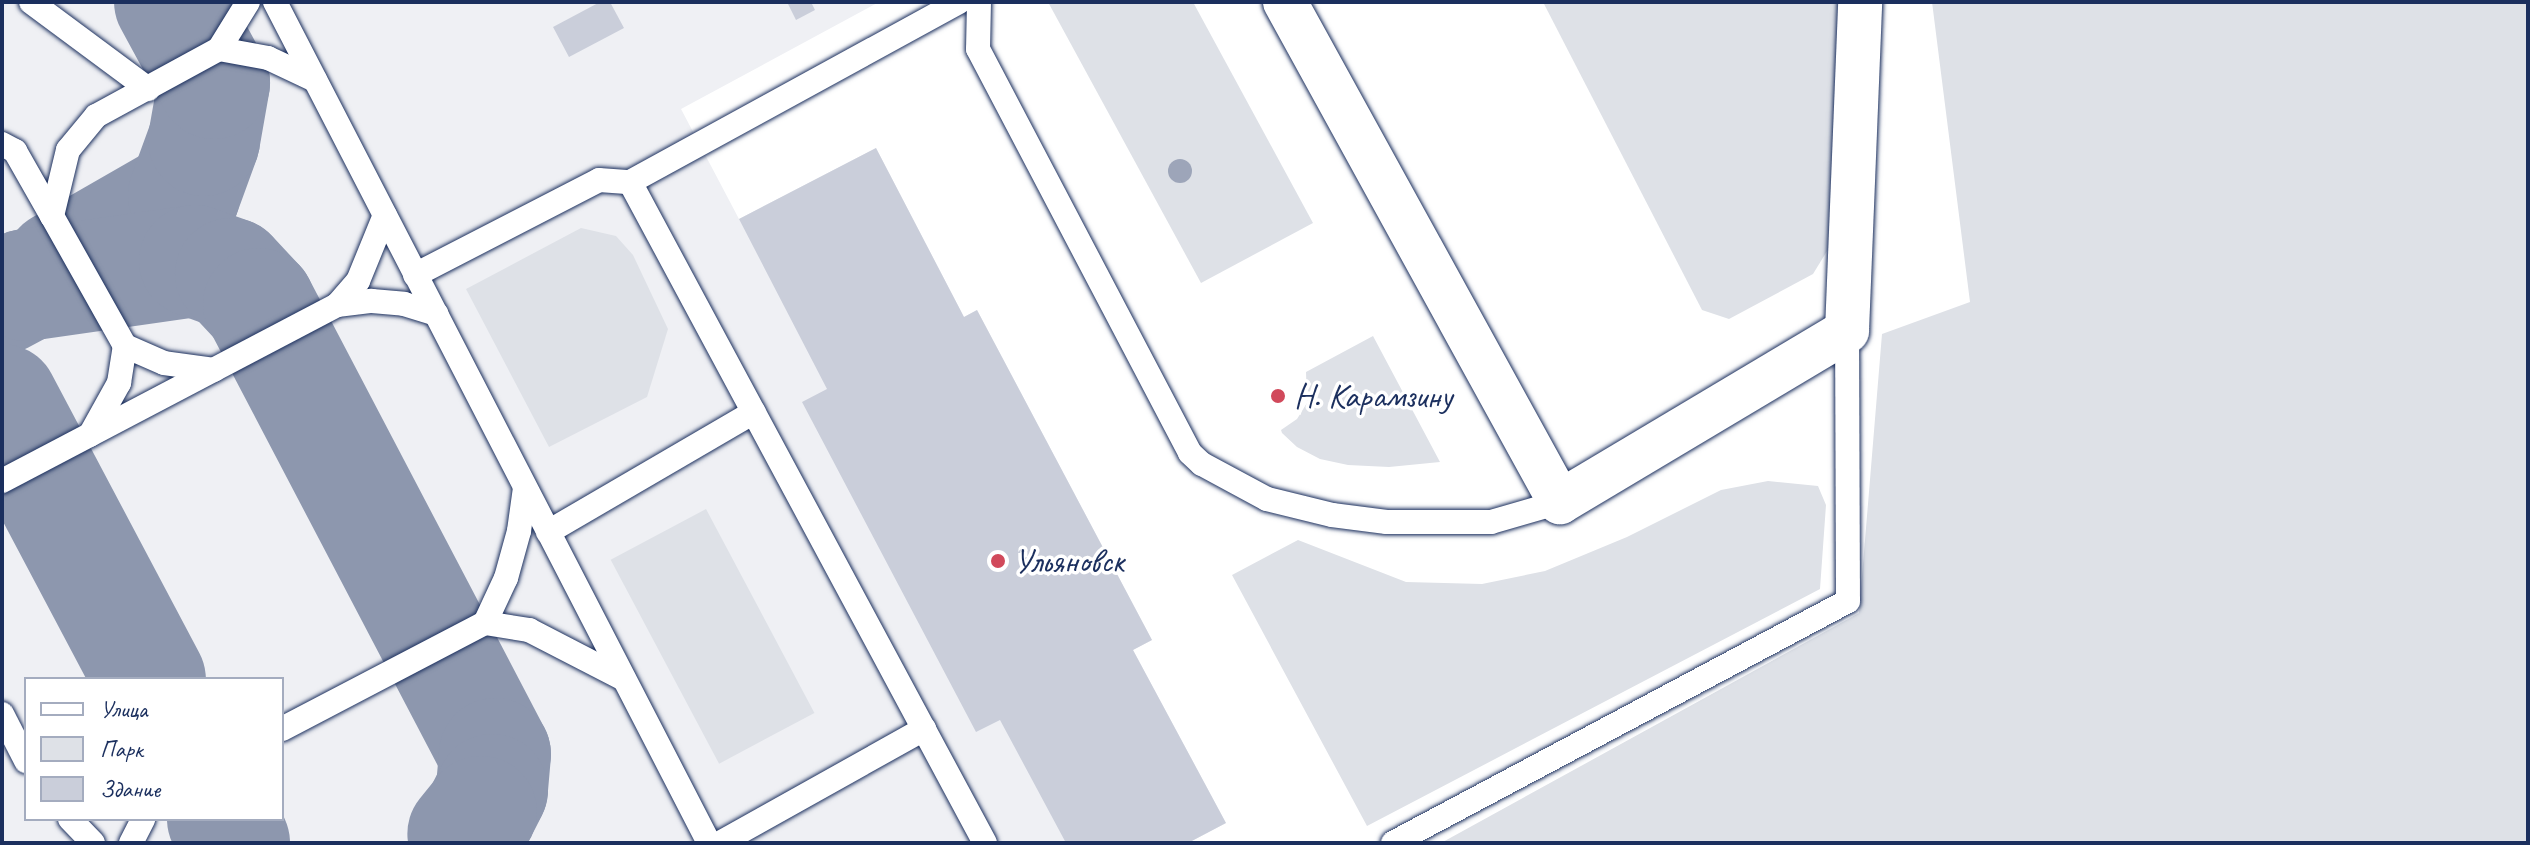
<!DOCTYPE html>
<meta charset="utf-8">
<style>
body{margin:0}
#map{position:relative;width:2530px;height:845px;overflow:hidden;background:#fff;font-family:Caveat,sans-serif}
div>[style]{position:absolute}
.built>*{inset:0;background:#eff0f4}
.green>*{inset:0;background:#dee1e7;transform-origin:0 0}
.taxiway>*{height:112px;margin:-56px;padding:0 56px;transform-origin:56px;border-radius:56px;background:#8d97ae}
.building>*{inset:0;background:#caceda}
.roads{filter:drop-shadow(0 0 2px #1b2f5e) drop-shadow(0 0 2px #1b2f5e)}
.lane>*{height:24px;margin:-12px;padding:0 12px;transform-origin:12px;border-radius:12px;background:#fff}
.street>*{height:44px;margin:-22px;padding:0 22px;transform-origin:22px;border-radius:22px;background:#fff}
.trees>*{width:24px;height:24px;margin:-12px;border-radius:50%;background:#9da5b9}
.dots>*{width:22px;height:22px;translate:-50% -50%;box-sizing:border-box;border:4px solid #fff;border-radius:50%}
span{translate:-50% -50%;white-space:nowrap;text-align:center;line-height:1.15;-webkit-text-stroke:7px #fff;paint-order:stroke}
.poi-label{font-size:34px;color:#1b2f5e}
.left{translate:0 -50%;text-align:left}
.frame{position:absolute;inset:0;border:4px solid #1b2f5e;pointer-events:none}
.legend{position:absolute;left:24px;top:677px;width:260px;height:144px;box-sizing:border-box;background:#fff;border:2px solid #a4acbf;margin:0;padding:10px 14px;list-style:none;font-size:24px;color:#1b2f5e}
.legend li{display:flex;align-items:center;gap:16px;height:40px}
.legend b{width:40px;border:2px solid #a4acbf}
</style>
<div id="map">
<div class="built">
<i style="clip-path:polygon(evenodd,2px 2px,879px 2px,681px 109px,739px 219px,876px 148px,964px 317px,977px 310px,1152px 640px,1133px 650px,1226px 823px,1188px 843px,2px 843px,2px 2px,26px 679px,282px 679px,282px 819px,26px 819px,26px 679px)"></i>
</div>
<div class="green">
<i style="clip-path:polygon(1048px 2px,1193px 2px,1313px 223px,1201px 283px)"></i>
<i style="clip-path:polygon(1543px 2px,1839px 2px,1835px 238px,1813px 274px,1729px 319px,1702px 310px)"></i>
<i style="clip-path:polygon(1932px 2px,2528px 2px,2528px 843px,1441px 843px,1859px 613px,1882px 334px,1970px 302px)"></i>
<i style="clip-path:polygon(581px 228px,616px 236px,633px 255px,668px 329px,647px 397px,549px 447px,466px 289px)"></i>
<i style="clip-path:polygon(1373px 336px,1440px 462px,1389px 467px,1348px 465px,1320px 459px,1297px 447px,1282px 433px,1281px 430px,1297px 419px,1307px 403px,1306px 372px)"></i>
<i style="clip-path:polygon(1768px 481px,1818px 486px,1826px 505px,1820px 589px,1367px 826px,1232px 575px,1298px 540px,1406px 582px,1482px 584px,1545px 571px,1627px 537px,1721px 490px)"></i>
<i style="left:706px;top:509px;width:231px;height:108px;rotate:62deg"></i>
</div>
<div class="taxiway">
<i style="left:60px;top:266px;width:143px;rotate:-29.8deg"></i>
<i style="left:184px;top:195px;width:59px;rotate:-70deg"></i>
<i style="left:204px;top:140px;width:58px;rotate:-80deg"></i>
<i style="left:214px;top:83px;width:92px;rotate:-118.5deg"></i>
<i style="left:2px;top:298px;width:27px;rotate:-28deg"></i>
<i style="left:26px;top:285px;width:171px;rotate:-8.1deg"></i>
<i style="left:195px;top:261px;width:38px;rotate:20deg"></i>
<i style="left:231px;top:274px;width:41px;rotate:47deg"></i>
<i style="left:259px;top:304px;width:508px;rotate:62.33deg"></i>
<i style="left:495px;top:754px;width:36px;rotate:95deg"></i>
<i style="left:492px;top:790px;width:25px;rotate:117deg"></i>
<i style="left:481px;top:812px;width:28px;rotate:129deg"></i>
<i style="left:2px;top:400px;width:316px;rotate:62.1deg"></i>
<i style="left:223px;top:819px;width:26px;rotate:65deg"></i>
</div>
<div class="building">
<i style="clip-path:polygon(600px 2px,610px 2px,624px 28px,569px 57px,553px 27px)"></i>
<i style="clip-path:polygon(787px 2px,811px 2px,815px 10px,796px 20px)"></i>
<i style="clip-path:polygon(876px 148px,964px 317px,977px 310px,1152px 640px,1133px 650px,1226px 823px,1188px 843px,1066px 843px,1000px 720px,976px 732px,802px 402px,827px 389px,739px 219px)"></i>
</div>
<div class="roads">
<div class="lane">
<i style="left:31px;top:2px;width:146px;rotate:36.6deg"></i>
<i style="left:275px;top:2px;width:946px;rotate:62.7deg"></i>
<i style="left:959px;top:2px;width:375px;rotate:151.3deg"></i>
<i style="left:630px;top:182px;width:750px;rotate:61.76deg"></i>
<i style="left:979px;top:2px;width:47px;rotate:91.2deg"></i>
<i style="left:978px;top:49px;width:456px;rotate:62.3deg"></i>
<i style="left:1190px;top:453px;width:16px;rotate:43deg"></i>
<i style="left:1202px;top:464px;width:74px;rotate:28.3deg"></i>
<i style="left:1267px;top:499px;width:67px;rotate:13.8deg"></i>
<i style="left:1332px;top:515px;width:55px;rotate:7.3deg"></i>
<i style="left:1387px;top:522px;width:104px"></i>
<i style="left:1491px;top:522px;width:72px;rotate:-16.2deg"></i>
<i style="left:219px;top:49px;width:50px;rotate:10.4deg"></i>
<i style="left:268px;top:58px;width:52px;rotate:25.1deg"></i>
<i style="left:2px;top:144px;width:15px;rotate:28deg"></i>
<i style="left:15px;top:151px;width:75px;rotate:60.4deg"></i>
<i style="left:415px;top:275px;width:207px;rotate:-27.3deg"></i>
<i style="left:599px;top:180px;width:31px;rotate:4deg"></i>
<i style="left:337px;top:305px;width:35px;rotate:-7deg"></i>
<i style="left:372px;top:301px;width:32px;rotate:5deg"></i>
<i style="left:404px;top:304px;width:34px;rotate:17deg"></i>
<i style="left:214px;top:370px;width:50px;rotate:-172deg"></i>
<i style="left:164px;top:363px;width:43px;rotate:-156.4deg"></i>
<i style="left:125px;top:346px;width:149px;rotate:-119.3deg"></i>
<i style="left:52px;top:216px;width:68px;rotate:-76.4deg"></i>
<i style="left:68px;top:150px;width:44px;rotate:-50.5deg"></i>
<i style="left:96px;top:116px;width:140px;rotate:-28.6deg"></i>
<i style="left:219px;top:49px;width:55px;rotate:-58.3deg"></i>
<i style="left:90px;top:435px;width:60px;rotate:-60.9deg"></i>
<i style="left:119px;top:383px;width:37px;rotate:-81deg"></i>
<i style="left:2px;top:481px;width:378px;rotate:-27.7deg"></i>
<i style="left:337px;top:305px;width:32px;rotate:-49deg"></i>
<i style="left:358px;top:281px;width:71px;rotate:-67.8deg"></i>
<i style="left:548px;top:532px;width:238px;rotate:-30.2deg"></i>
<i style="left:485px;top:623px;width:45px;rotate:9deg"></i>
<i style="left:529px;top:630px;width:107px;rotate:27.3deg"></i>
<i style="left:2px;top:714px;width:53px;rotate:62.9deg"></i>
<i style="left:282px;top:729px;width:229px;rotate:-27.6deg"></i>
<i style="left:485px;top:623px;width:50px;rotate:-65deg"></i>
<i style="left:506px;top:578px;width:49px;rotate:-74.5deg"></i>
<i style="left:519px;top:531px;width:43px;rotate:-82.1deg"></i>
<i style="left:70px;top:819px;width:33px;rotate:46deg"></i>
<i style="left:131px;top:843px;width:27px;rotate:-63deg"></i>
<i style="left:720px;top:843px;width:234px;rotate:-29.2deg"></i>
<i style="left:1393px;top:843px;width:515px;rotate:-28.01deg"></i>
<i style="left:1848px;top:601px;width:270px;rotate:-90.2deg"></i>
</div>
<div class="street">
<i style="left:1285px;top:2px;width:571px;rotate:61.19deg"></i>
<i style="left:1560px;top:502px;width:334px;rotate:-30.8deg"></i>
<i style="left:1847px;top:331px;width:329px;rotate:-87.7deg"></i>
</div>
</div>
<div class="trees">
<i style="left:1180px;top:171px"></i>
</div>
<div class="dots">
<i style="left:1278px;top:396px;background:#d1495b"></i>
<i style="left:998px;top:561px;background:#d1495b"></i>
</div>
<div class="poi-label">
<span class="left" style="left:1294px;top:396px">Н. Карамзину</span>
<span class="left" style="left:1014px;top:561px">Ульяновск</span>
</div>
<div class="frame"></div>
<ul class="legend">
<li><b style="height:10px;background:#fff"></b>Улица</li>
<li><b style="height:22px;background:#dee1e7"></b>Парк</li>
<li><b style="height:22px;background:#caceda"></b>Здание</li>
</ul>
</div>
